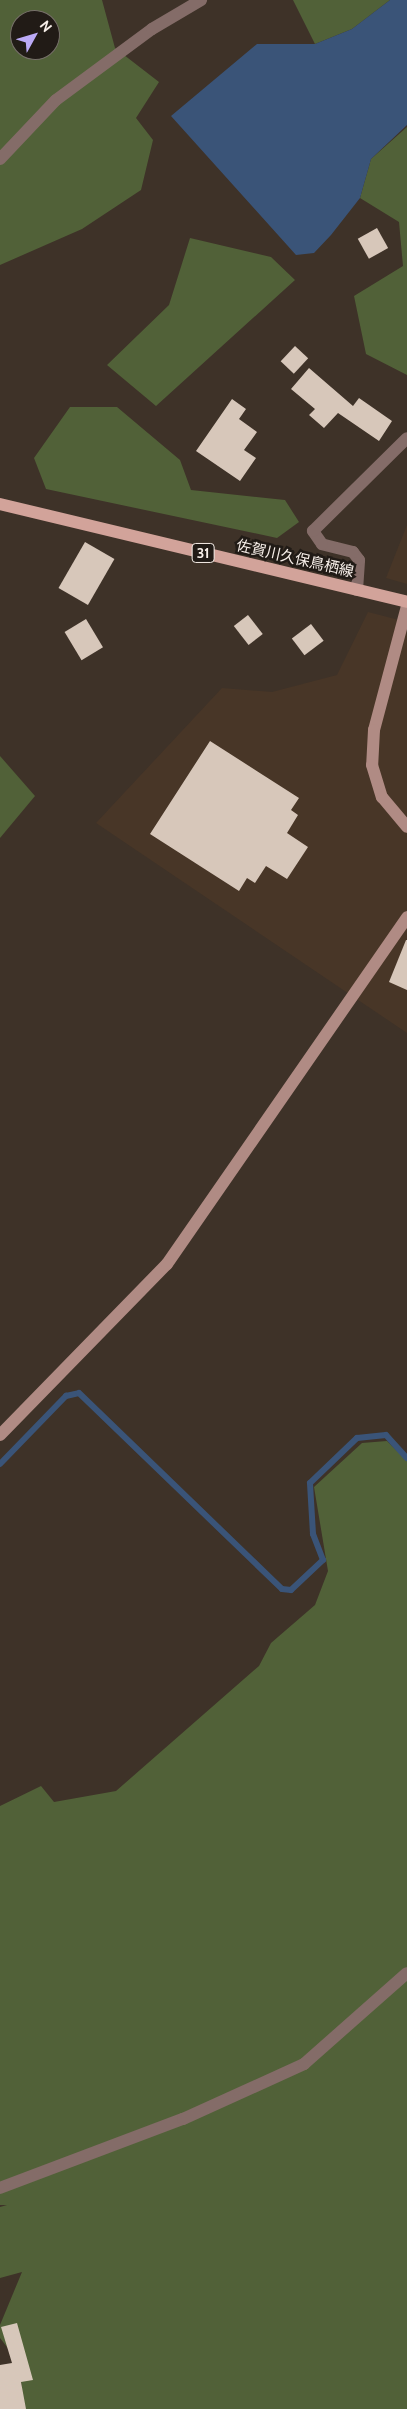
<!DOCTYPE html>
<meta charset="utf-8">
<style>
body{margin:0}
#map{position:relative;width:407px;height:2409px;overflow:hidden;background:#3e3228;font-family:Cabin,"Noto Sans JP",sans-serif}
div>[style]{position:absolute}
.built>*{inset:0;background:#483627}
.green>*{inset:0;background:#516138}
.water>*{inset:0;background:#3a5478}
.stream>*{height:6px;margin:-3px;padding:0 3px;transform-origin:3px;border-radius:3px;background:#3a5478}
.building>*{inset:0;background:#d7c7ba;transform-origin:0 0}
.street>*{height:12px;margin:-6px;padding:0 6px;transform-origin:6px;border-radius:6px;background:#846c68}
.secondary>*{height:12px;margin:-6px;padding:0 6px;transform-origin:6px;border-radius:6px;background:#b08b84}
.primary>*{height:12px;margin:-6px;padding:0 6px;transform-origin:6px;border-radius:6px;background:#d2a39a}
span{translate:-50% -50%;white-space:nowrap;text-align:center;line-height:1.15;-webkit-text-stroke:5px #211b16;paint-order:stroke}
.shield-label span{padding:1px 4px;background:#211b16;border:1px solid;border-radius:4px;-webkit-text-stroke-width:0}
.shield-label{font-size:14px;color:#f7efe9;font-weight:700}
.street-label{font-size:15px;color:#f7efe9}
.north{position:absolute;left:10px;top:10px;width:50px;height:50px;box-sizing:border-box;background:#211b16;border:1px solid #77706a;border-radius:50%;rotate:51deg;font-size:14px;font-weight:700;line-height:20px;text-align:center;color:#f7efe9}
.north::after{content:'';display:block;margin:auto;width:18px;height:22px;background:#bbaaf6;clip-path:polygon(50% 0,100% 100%,50% 72%,0 100%)}
</style>
<div id="map">
<div class="built">
<i style="clip-path:polygon(407px 525px,407px 584px,386px 578px)"></i>
<i style="clip-path:polygon(368px 612px,407px 622px,407px 1033px,96px 823px,222px 688px,272px 692px,337px 675px)"></i>
</div>
<div class="green">
<i style="clip-path:polygon(evenodd,0 0,102px 0,115px 48px,159px 82px,136px 118px,153px 140px,141px 190px,82px 229px,0 265px,0 0,20px 20px,50px 20px,50px 50px,20px 50px,20px 20px)"></i>
<i style="clip-path:polygon(293px 0,390px 0,352px 29px,315px 44px)"></i>
<i style="clip-path:polygon(407px 127px,407px 375px,366px 354px,354px 296px,403px 266px,399px 222px,360px 198px,371px 159px)"></i>
<i style="clip-path:polygon(190px 238px,271px 257px,295px 280px,156px 406px,107px 365px,169px 305px)"></i>
<i style="clip-path:polygon(70px 407px,117px 407px,180px 460px,191px 490px,285px 500px,299px 522px,277px 538px,46px 489px,34px 458px)"></i>
<i style="clip-path:polygon(0 756px,35px 796px,0 838px)"></i>
<i style="clip-path:polygon(387px 1441px,407px 1461px,407px 2409px,23px 2409px,20px 2364px,0 2338px,0 2325px,22px 2272px,0 2278px,0 2207px,7px 2205px,0 2205px,0 1806px,41px 1786px,54px 1802px,116px 1791px,259px 1666px,271px 1643px,315px 1605px,328px 1571px,314px 1487px,362px 1443px)"></i>
</div>
<div class="water">
<i style="clip-path:polygon(390px 0,407px 0,407px 125px,371px 159px,360px 198px,331px 235px,314px 253px,296px 255px,171px 116px,257px 44px,315px 44px,352px 29px)"></i>
</div>
<div class="stream">
<i style="left:0;top:1464px;width:95px;rotate:-45.9deg"></i>
<i style="left:66px;top:1396px;width:13px;rotate:-13deg"></i>
<i style="left:79px;top:1393px;width:282px;rotate:44deg"></i>
<i style="left:282px;top:1589px;width:9px;rotate:6deg"></i>
<i style="left:291px;top:1590px;width:44px;rotate:-43.2deg"></i>
<i style="left:323px;top:1560px;width:28px;rotate:-111deg"></i>
<i style="left:313px;top:1534px;width:51px;rotate:-93.4deg"></i>
<i style="left:310px;top:1483px;width:65px;rotate:-43.8deg"></i>
<i style="left:357px;top:1438px;width:29px;rotate:-6deg"></i>
<i style="left:386px;top:1435px;width:31px;rotate:48deg"></i>
</div>
<div class="building">
<i style="left:377px;top:228px;width:23px;height:22px;rotate:61deg"></i>
<i style="left:295px;top:346px;width:18px;height:21px;rotate:43deg"></i>
<i style="clip-path:polygon(309px 368px,353px 406px,359px 398px,392px 421px,379px 441px,338px 413px,324px 428px,309px 415px,315px 409px,291px 389px)"></i>
<i style="clip-path:polygon(232px 399px,246px 409px,239px 419px,257px 432px,244px 450px,256px 458px,240px 481px,196px 451px)"></i>
<i style="left:85px;top:542px;width:34px;height:53px;rotate:30deg"></i>
<i style="left:248px;top:615px;width:24px;height:18px;rotate:52deg"></i>
<i style="left:86px;top:619px;width:33px;height:25px;rotate:59deg"></i>
<i style="left:311px;top:624px;width:21px;height:24px;rotate:53deg"></i>
<i style="clip-path:polygon(210px 741px,299px 798px,291px 810px,298px 815px,287px 833px,308px 847px,287px 879px,266px 866px,255px 883px,247px 878px,239px 891px,150px 834px)"></i>
<i style="clip-path:polygon(406px 940px,407px 940px,407px 990px,389px 982px)"></i>
<i style="clip-path:polygon(17px 2323px,33px 2380px,21px 2382px,26px 2409px,0 2409px,0 2365px,12px 2363px,1px 2327px)"></i>
</div>
<div class="street">
<i style="left:0;top:159px;width:81px;rotate:-46.5deg"></i>
<i style="left:56px;top:100px;width:119px;rotate:-36.5deg"></i>
<i style="left:152px;top:29px;width:57px;rotate:-30.6deg"></i>
<i style="left:357px;top:590px;width:30px;rotate:-86deg"></i>
<i style="left:359px;top:560px;width:10px;rotate:-127deg"></i>
<i style="left:353px;top:552px;width:32px;rotate:-166deg"></i>
<i style="left:322px;top:544px;width:16px;rotate:-125deg"></i>
<i style="left:313px;top:531px;width:132px;rotate:-44.7deg"></i>
<i style="left:0;top:2188px;width:196px;rotate:-20.7deg"></i>
<i style="left:183px;top:2119px;width:133px;rotate:-24.4deg"></i>
<i style="left:304px;top:2064px;width:137px;rotate:-41.5deg"></i>
</div>
<div class="secondary">
<i style="left:407px;top:606px;width:128px;rotate:104.9deg"></i>
<i style="left:374px;top:730px;width:35px;rotate:93deg"></i>
<i style="left:372px;top:765px;width:34px;rotate:73deg"></i>
<i style="left:382px;top:797px;width:39px;rotate:50deg"></i>
<i style="left:0;top:1435px;width:239px;rotate:-45.7deg"></i>
<i style="left:167px;top:1264px;width:422px;rotate:-55.3deg"></i>
</div>
<div class="primary">
<i style="left:0;top:504px;width:419px;rotate:13.5deg"></i>
</div>
<div class="shield-label">
<span style="left:203px;top:553px">31</span>
</div>
<div class="street-label">
<span style="left:295px;top:559px;rotate:13deg">佐賀川久保鳥栖線</span>
</div>
<div class="north">N</div>
</div>
